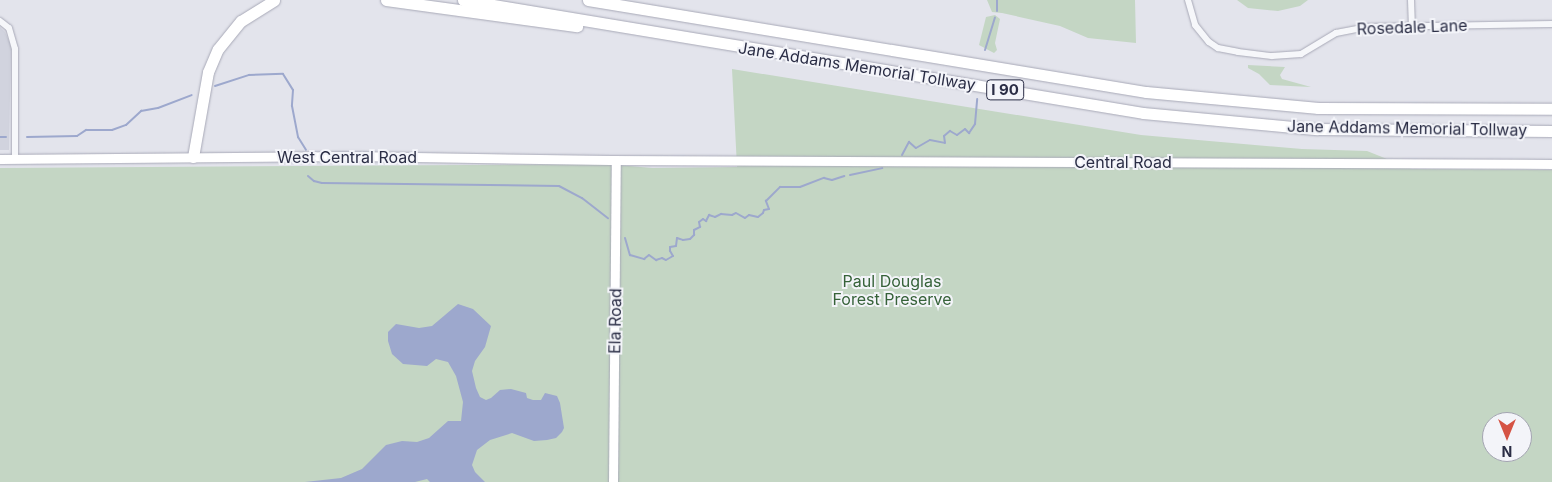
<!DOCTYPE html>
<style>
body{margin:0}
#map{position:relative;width:1552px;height:482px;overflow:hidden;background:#e3e4ec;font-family:Inter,sans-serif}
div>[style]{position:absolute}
.built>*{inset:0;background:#d1d3de}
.green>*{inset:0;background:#c4d6c4}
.water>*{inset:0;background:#9da8cd}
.stream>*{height:2px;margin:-1px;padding:0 1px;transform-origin:1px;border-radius:1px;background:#9da8cd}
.roads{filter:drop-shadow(0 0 1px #a8a9b7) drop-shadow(0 0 1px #a8a9b7)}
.street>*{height:6px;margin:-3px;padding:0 3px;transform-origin:3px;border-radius:3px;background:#f6f7fa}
.secondary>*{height:9px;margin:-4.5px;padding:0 4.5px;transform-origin:4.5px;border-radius:4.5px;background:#fff}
.highway>*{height:11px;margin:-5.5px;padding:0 5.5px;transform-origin:5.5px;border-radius:5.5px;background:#fff}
span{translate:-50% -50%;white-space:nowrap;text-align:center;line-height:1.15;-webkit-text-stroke:4px #f3f4f9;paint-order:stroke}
.shield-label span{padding:1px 4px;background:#f3f4f9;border:1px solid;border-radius:4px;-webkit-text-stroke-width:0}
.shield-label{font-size:15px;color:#2a2d45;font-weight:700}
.street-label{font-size:16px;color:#2a2d45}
.park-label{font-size:16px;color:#366239}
.north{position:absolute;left:1482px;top:412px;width:50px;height:50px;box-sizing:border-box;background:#f3f4f9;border:1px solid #a3a4b1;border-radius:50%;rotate:180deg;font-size:14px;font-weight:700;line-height:20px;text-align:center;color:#2a2d45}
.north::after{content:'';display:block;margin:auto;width:18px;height:22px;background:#d55344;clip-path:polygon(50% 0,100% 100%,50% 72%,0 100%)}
</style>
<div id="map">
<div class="built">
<i style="clip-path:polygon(0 27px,5px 32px,11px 46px,9px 150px,0 150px)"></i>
</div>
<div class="green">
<i style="clip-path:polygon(987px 0,1135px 0,1136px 43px,1088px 38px,1060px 26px,1002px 13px,992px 12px)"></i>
<i style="clip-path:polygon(1237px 0,1308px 0,1300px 6px,1278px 11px,1248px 8px)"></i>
<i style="clip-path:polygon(995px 15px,1000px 19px,995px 43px,997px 50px,994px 53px,979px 45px,986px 17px)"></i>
<i style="clip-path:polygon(1248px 65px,1285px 67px,1280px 75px,1282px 79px,1311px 87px,1270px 85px,1259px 74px,1248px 68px)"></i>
<i style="clip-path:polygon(evenodd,732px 69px,1141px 135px,1302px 149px,1367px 151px,1412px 169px,1552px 170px,1552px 482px,0 482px,0 168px,607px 164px,652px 168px,737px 167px,732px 69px,1492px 422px,1522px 422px,1522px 452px,1492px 452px,1492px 422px)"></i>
</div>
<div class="water">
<i style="clip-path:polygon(458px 304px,473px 309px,491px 326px,485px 347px,475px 361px,472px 371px,476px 388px,480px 397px,486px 400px,491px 398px,500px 390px,511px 389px,526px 393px,527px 398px,533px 400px,541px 400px,545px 393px,557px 396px,560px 403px,564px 428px,562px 432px,556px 438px,547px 440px,534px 441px,512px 433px,490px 440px,477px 450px,472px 465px,475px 472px,485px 482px,430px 482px,427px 479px,415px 482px,305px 482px,341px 478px,362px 469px,386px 445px,402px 441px,417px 442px,429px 438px,448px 421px,461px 421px,463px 402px,456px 376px,448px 362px,436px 359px,427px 366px,403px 364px,392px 354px,388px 341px,388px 332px,396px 324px,419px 328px,432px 326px)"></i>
</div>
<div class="stream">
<i style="left:997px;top:0;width:11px;rotate:90deg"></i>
<i style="left:985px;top:50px;width:34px;rotate:-73deg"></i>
<i style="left:215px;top:86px;width:36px;rotate:-18deg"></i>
<i style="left:249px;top:75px;width:34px;rotate:-2deg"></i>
<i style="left:283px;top:74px;width:19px;rotate:58deg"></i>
<i style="left:293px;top:90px;width:16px;rotate:94deg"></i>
<i style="left:292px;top:106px;width:32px;rotate:79deg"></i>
<i style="left:298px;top:137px;width:15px;rotate:58deg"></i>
<i style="left:0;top:137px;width:6px"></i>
<i style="left:27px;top:137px;width:50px;rotate:-1.1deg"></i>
<i style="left:77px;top:136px;width:11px;rotate:-34deg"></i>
<i style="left:86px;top:130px;width:26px"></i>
<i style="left:112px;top:130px;width:15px;rotate:-20deg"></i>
<i style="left:126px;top:125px;width:21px;rotate:-43deg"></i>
<i style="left:141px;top:111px;width:17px;rotate:-10deg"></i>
<i style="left:158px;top:108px;width:36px;rotate:-21deg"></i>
<i style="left:902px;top:155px;width:15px;rotate:-62deg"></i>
<i style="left:909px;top:142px;width:9px;rotate:41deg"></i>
<i style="left:916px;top:148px;width:16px;rotate:-30deg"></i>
<i style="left:930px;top:140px;width:15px;rotate:11deg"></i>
<i style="left:945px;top:143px;width:7px;rotate:-98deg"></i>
<i style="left:944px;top:136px;width:8px;rotate:-40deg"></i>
<i style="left:950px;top:131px;width:8px;rotate:30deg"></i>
<i style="left:957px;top:135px;width:10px;rotate:-37deg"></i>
<i style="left:965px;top:129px;width:6px;rotate:45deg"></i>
<i style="left:969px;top:133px;width:11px;rotate:-56deg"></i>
<i style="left:975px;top:124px;width:25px;rotate:-85deg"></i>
<i style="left:850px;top:175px;width:33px;rotate:-12deg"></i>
<i style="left:308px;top:176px;width:8px;rotate:40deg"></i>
<i style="left:314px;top:181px;width:8px;rotate:14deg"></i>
<i style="left:322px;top:183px;width:237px;rotate:0.7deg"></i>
<i style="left:559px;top:186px;width:26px;rotate:28deg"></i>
<i style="left:582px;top:198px;width:33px;rotate:38deg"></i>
<i style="left:625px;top:238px;width:18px;rotate:74deg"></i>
<i style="left:630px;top:255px;width:15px;rotate:16deg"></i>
<i style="left:644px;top:259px;width:6px;rotate:-39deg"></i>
<i style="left:649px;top:255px;width:9px;rotate:36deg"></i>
<i style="left:656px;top:260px;width:6px;rotate:-18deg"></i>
<i style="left:662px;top:258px;width:4px;rotate:27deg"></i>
<i style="left:666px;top:260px;width:8px;rotate:-30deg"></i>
<i style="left:673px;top:256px;width:6px;rotate:-121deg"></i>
<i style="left:670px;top:251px;width:4px;rotate:-90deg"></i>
<i style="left:670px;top:247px;width:6px;rotate:-9deg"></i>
<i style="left:676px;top:246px;width:8px;rotate:-83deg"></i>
<i style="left:677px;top:238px;width:6px;rotate:18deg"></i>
<i style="left:683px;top:240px;width:7px;rotate:-8deg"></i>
<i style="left:690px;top:239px;width:6px;rotate:-45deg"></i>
<i style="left:694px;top:235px;width:5px;rotate:-90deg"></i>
<i style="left:694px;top:230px;width:7px;rotate:-27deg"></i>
<i style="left:700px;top:227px;width:5px;rotate:-101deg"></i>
<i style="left:699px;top:222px;width:5px;rotate:-37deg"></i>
<i style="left:703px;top:219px;width:4px;rotate:34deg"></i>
<i style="left:706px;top:221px;width:7px;rotate:-63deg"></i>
<i style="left:709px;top:215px;width:6px;rotate:18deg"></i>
<i style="left:715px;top:217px;width:7px;rotate:-27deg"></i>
<i style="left:721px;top:214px;width:11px;rotate:5deg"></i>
<i style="left:732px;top:215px;width:4px;rotate:-27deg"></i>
<i style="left:736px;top:213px;width:10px;rotate:29deg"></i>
<i style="left:745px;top:218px;width:5px;rotate:-37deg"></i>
<i style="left:749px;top:215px;width:9px;rotate:13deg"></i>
<i style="left:758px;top:217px;width:6px;rotate:-39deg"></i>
<i style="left:763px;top:213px;width:3px;rotate:-72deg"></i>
<i style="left:764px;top:210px;width:5px;rotate:-11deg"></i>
<i style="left:769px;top:209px;width:9px;rotate:-111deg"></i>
<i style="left:766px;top:201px;width:20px;rotate:-45deg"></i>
<i style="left:780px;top:187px;width:20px"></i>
<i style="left:800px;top:187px;width:26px;rotate:-21deg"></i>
<i style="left:824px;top:178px;width:8px;rotate:14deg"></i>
<i style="left:832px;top:180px;width:13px;rotate:-18deg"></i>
</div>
<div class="roads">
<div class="street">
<i style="left:1188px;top:0;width:26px;rotate:74deg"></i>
<i style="left:1195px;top:25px;width:22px;rotate:51deg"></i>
<i style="left:1209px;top:42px;width:11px;rotate:34deg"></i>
<i style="left:1218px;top:48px;width:20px;rotate:11deg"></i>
<i style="left:1238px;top:52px;width:34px;rotate:7deg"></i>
<i style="left:1272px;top:56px;width:29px;rotate:-4deg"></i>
<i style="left:1301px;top:54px;width:41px;rotate:-31deg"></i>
<i style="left:1336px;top:33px;width:31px;rotate:-11deg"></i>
<i style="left:1366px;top:27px;width:186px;rotate:-0.9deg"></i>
<i style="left:1411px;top:0;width:26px;rotate:88deg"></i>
<i style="left:0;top:21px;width:11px;rotate:38deg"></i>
<i style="left:9px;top:28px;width:22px;rotate:74deg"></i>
<i style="left:15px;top:49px;width:110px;rotate:90deg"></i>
</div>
<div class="secondary">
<i style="left:0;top:159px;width:353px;rotate:-0.5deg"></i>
<i style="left:353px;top:156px;width:257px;rotate:0.9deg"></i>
<i style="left:610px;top:160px;width:942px;rotate:0.24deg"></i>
<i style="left:613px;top:482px;width:322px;rotate:-89.5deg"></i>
</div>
<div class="highway">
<i style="left:386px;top:0;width:193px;rotate:7.8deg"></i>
<i style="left:463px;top:0;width:689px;rotate:9.43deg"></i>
<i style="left:1143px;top:113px;width:175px;rotate:5.3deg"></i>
<i style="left:1317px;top:129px;width:235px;rotate:0.5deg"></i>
<i style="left:588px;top:0;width:566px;rotate:9.36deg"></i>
<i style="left:1146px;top:92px;width:173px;rotate:5.3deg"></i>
<i style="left:1318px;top:108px;width:234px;rotate:0.2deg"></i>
<i style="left:193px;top:157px;width:86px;rotate:-80deg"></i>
<i style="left:208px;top:72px;width:25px;rotate:-67deg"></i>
<i style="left:218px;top:49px;width:36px;rotate:-51deg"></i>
<i style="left:241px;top:21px;width:39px;rotate:-32deg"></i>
</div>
</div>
<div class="shield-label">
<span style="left:1005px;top:90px">I 90</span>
</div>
<div class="street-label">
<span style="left:1412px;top:27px;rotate:-2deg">Rosedale Lane</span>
<span style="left:857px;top:66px;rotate:9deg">Jane Addams Memorial Tollway</span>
<span style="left:1407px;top:128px;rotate:1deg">Jane Addams Memorial Tollway</span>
<span style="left:347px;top:157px">West Central Road</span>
<span style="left:1123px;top:162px">Central Road</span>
<span style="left:615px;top:321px;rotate:-89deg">Ela Road</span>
</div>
<div class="park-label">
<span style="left:892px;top:290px">Paul Douglas<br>Forest Preserve</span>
</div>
<div class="north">N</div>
</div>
